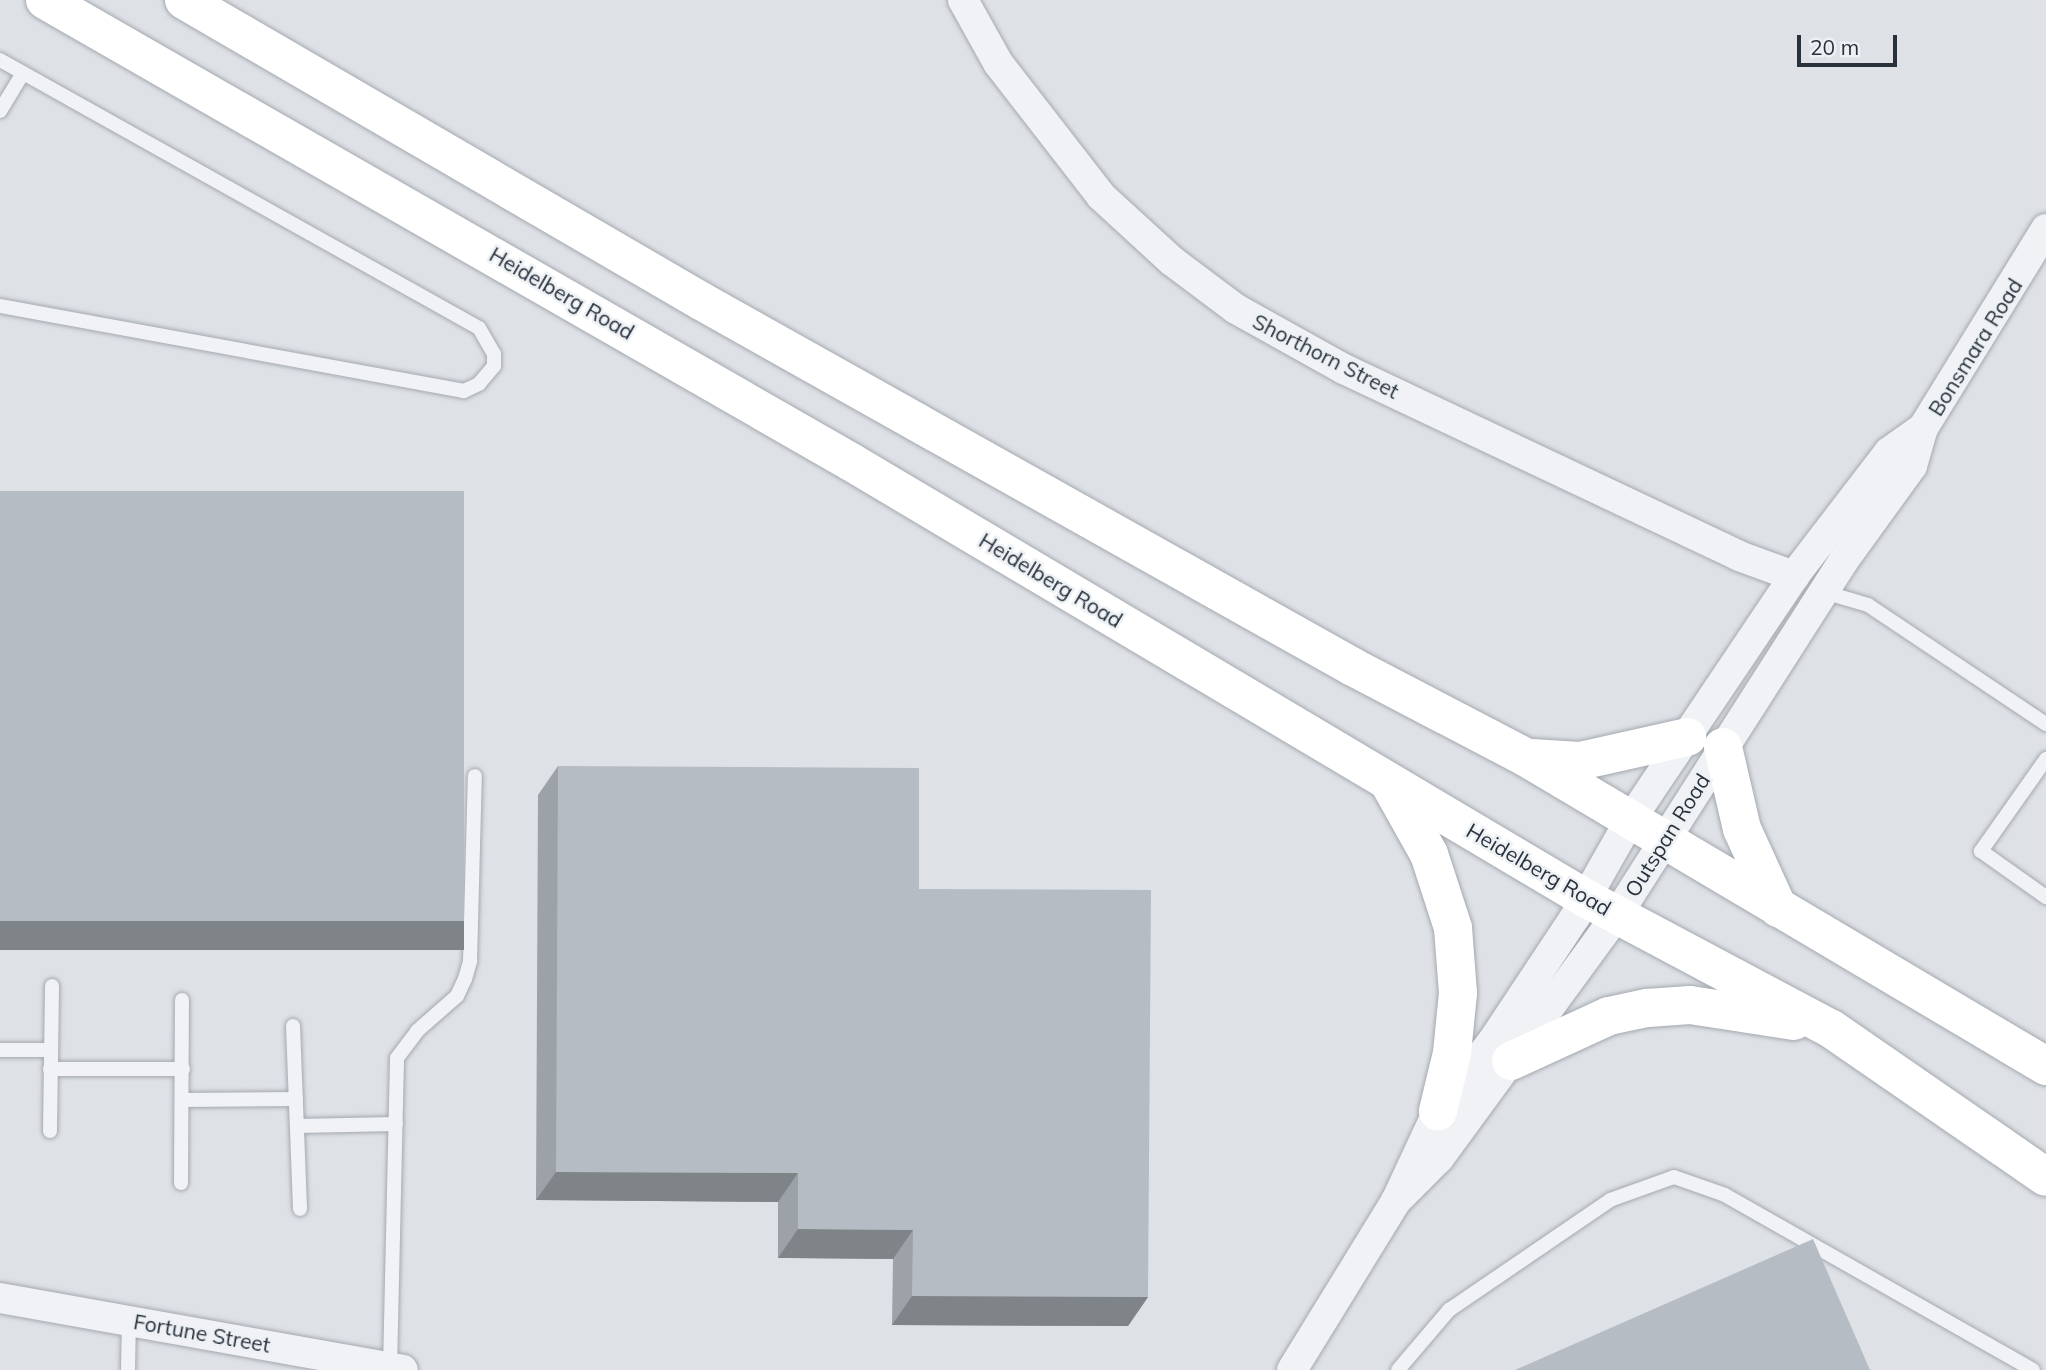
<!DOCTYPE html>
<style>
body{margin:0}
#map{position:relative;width:2046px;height:1370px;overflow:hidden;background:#dee2e6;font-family:Mulish,sans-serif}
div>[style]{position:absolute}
.roads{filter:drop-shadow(0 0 2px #a4a9b0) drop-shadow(0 0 2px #a4a9b0)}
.lane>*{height:14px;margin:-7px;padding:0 7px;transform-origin:7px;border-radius:7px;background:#f0f2f5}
.street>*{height:30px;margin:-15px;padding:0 15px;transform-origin:15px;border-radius:15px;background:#f0f2f5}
.primary>*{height:38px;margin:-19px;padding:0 19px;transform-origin:19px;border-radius:19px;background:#fff}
.wall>*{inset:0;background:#9ca2a8}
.shaded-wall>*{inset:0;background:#7f8488;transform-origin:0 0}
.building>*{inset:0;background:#b5bcc3;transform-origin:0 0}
span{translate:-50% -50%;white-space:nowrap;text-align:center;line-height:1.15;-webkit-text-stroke:5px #edf1f4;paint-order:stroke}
.street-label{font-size:21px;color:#28313c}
.scale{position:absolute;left:1797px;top:35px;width:100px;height:32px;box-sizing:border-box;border:4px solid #28313c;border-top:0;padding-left:9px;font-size:21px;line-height:24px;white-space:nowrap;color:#28313c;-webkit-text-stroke:5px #edf1f4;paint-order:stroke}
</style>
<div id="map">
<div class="roads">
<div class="lane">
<i style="left:0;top:60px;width:549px;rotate:29.23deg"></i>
<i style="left:479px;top:328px;width:30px;rotate:60deg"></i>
<i style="left:494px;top:354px;width:12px;rotate:90deg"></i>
<i style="left:494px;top:366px;width:23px;rotate:130deg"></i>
<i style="left:479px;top:384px;width:17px;rotate:155deg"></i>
<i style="left:464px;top:391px;width:472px;rotate:-169.6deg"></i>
<i style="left:0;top:111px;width:44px;rotate:-58.8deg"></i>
<i style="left:1824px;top:592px;width:46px;rotate:16.5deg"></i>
<i style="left:1868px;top:605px;width:214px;rotate:33.8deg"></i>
<i style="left:2046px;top:759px;width:113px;rotate:125.2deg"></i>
<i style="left:1981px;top:851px;width:80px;rotate:35.3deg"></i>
<i style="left:293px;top:1026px;width:183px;rotate:87.8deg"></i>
<i style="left:0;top:1050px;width:50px"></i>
<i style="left:50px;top:1069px;width:133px"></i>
<i style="left:182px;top:1100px;width:114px;rotate:-0.5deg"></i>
<i style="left:297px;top:1126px;width:99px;rotate:-1.2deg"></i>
<i style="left:50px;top:1131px;width:145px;rotate:-89.2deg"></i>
<i style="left:181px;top:1183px;width:183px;rotate:-89.7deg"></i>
<i style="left:390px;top:1368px;width:310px;rotate:-88.7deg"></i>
<i style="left:397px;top:1058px;width:34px;rotate:-53deg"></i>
<i style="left:417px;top:1031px;width:53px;rotate:-41.2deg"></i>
<i style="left:457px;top:996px;width:19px;rotate:-65deg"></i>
<i style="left:465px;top:979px;width:19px;rotate:-74deg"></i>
<i style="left:470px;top:961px;width:185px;rotate:-88.5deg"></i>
<i style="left:128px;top:1370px;width:50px;rotate:-88.9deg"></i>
<i style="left:1398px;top:1370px;width:79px;rotate:-49.6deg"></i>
<i style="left:1449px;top:1310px;width:195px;rotate:-34.3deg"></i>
<i style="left:1610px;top:1200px;width:68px;rotate:-19.8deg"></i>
<i style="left:1674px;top:1177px;width:54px;rotate:19.4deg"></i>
<i style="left:1725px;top:1195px;width:354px;rotate:29.6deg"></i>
</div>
<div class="street">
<i style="left:963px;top:0;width:72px;rotate:60.9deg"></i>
<i style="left:998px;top:63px;width:168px;rotate:52.2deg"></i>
<i style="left:1101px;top:196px;width:96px;rotate:42.5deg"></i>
<i style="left:1172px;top:261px;width:80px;rotate:36.9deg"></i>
<i style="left:1236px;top:309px;width:124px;rotate:29.1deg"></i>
<i style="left:1344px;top:369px;width:437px;rotate:25.3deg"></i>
<i style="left:1739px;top:556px;width:59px;rotate:20deg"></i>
<i style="left:1396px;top:1201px;width:61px;rotate:-45deg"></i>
<i style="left:1439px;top:1158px;width:301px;rotate:-53.8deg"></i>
<i style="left:1617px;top:915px;width:421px;rotate:-57.4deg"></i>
<i style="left:1844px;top:560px;width:116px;rotate:-54.1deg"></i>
<i style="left:1912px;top:466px;width:40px;rotate:-74deg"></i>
<i style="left:1923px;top:428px;width:234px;rotate:-58.3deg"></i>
<i style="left:0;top:1298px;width:409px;rotate:10.1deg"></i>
<i style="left:1292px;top:1370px;width:198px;rotate:-58.4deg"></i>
<i style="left:1396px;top:1201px;width:99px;rotate:-65deg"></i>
<i style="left:1438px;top:1111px;width:88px;rotate:-52deg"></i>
<i style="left:1492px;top:1042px;width:150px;rotate:-56.4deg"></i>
<i style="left:1575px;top:917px;width:109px;rotate:-60.4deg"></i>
<i style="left:1629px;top:822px;width:296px;rotate:-56.1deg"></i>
<i style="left:1794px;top:576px;width:156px;rotate:-52.5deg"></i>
<i style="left:1889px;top:452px;width:42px;rotate:-35.2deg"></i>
</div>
<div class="primary">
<i style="left:45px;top:0;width:929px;rotate:29.82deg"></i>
<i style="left:851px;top:462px;width:854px;rotate:30.71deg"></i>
<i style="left:1585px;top:898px;width:277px;rotate:28deg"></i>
<i style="left:1830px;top:1028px;width:262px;rotate:34.6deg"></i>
<i style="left:184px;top:0;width:598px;rotate:30.21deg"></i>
<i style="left:701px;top:301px;width:748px;rotate:29.31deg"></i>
<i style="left:1353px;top:667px;width:194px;rotate:27.6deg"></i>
<i style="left:1525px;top:757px;width:606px;rotate:30.67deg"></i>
<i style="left:1723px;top:747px;width:84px;rotate:77deg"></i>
<i style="left:1742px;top:829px;width:87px;rotate:65.5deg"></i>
<i style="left:1531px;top:758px;width:49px;rotate:3.5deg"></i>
<i style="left:1580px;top:761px;width:110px;rotate:-12.6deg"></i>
<i style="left:1389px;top:783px;width:81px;rotate:60.6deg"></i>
<i style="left:1429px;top:854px;width:78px;rotate:72deg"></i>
<i style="left:1453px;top:928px;width:65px;rotate:85.6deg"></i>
<i style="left:1458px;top:993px;width:60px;rotate:95.7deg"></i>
<i style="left:1452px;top:1053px;width:60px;rotate:103.6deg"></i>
<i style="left:1511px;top:1061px;width:108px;rotate:-24.7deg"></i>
<i style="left:1609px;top:1016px;width:40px;rotate:-12deg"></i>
<i style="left:1648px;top:1008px;width:42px;rotate:-4.1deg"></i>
<i style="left:1690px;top:1005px;width:105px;rotate:8.7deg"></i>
</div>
</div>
<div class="wall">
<i style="clip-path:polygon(558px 766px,919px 889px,1148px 1297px,1128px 1326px,892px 1325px,893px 1259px,778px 1258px,778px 1202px,536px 1200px,538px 795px)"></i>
</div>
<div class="shaded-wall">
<i style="left:0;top:921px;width:464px;height:29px"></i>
<i style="clip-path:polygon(556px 1172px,798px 1173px,778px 1202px,536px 1200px)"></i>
<i style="clip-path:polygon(798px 1229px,913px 1230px,893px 1259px,778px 1258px)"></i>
<i style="clip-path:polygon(912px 1296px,1148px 1297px,1128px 1326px,892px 1325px)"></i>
</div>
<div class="building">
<i style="left:0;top:491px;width:464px;height:430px"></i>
<i style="clip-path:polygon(558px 766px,919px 768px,919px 889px,1151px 890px,1148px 1297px,912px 1296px,913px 1230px,798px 1229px,798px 1173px,556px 1172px)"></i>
<i style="clip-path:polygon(1813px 1239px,1870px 1370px,1515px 1370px)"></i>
</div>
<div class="street-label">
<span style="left:562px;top:293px;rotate:30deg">Heidelberg Road</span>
<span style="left:1975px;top:347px;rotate:-58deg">Bonsmara Road</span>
<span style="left:1326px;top:356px;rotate:27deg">Shorthorn Street</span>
<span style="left:1051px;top:580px;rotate:31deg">Heidelberg Road</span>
<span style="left:1667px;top:835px;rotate:-58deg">Outspan Road</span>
<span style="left:1539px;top:869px;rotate:30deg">Heidelberg Road</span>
<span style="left:202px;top:1333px;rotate:10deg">Fortune Street</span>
</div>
<div class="scale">20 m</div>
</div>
